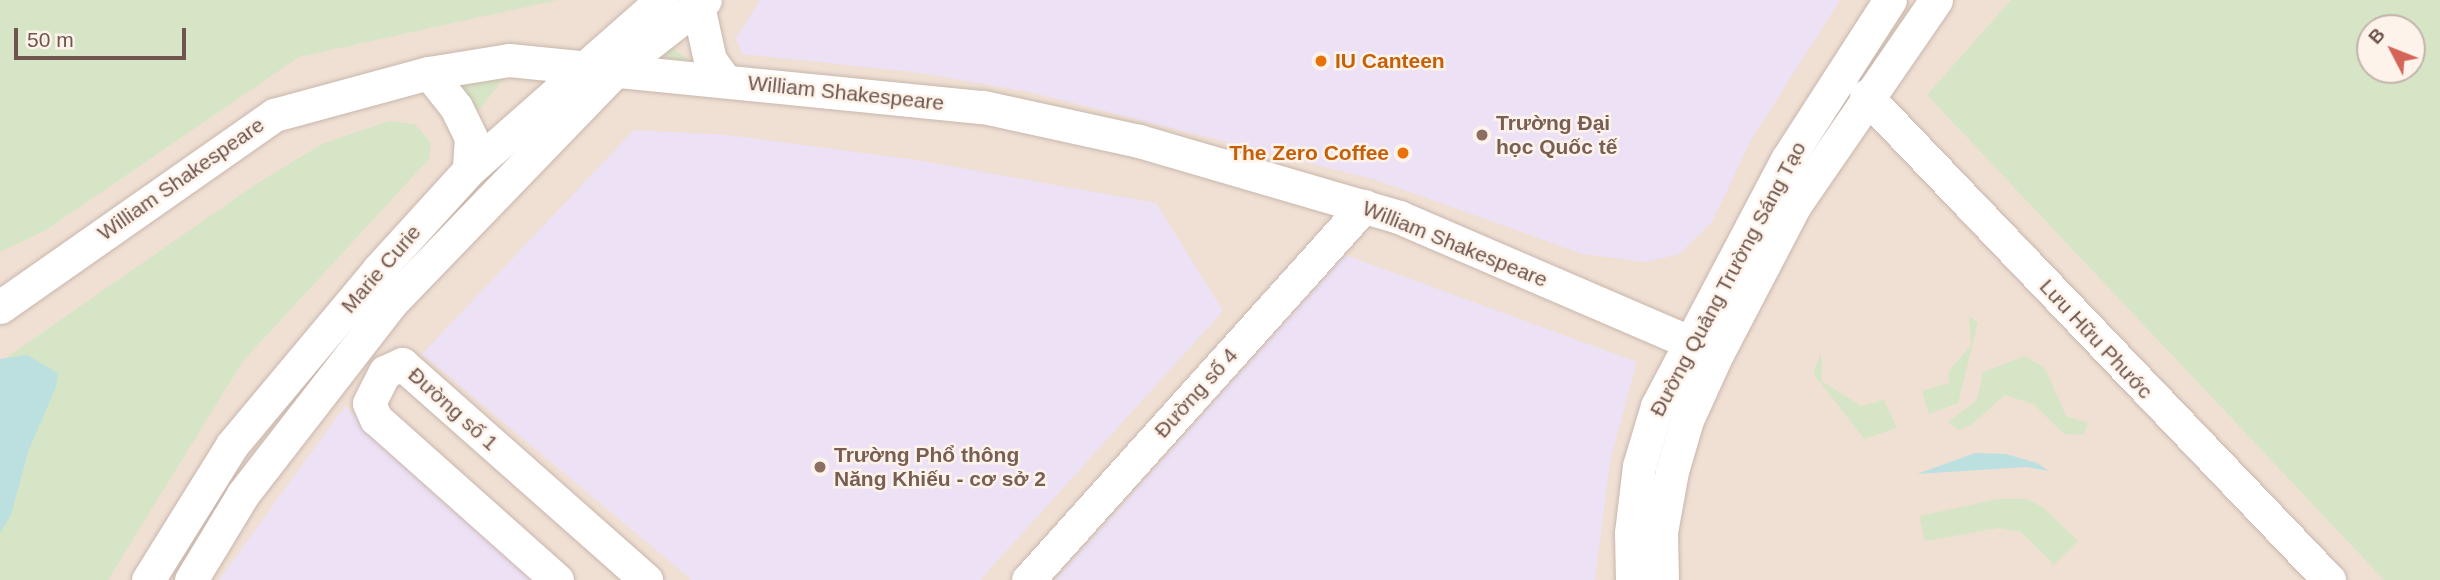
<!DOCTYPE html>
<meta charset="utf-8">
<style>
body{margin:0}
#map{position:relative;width:2440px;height:580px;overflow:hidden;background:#f9efe5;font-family:Arial,sans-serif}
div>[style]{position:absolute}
.residential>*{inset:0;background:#f0e0d4}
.education>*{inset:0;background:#ece1f5}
.green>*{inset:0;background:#d6e5c5}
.water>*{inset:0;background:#bcdfe0}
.roads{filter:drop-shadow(0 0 2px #c9b6ac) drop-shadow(0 0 2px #c9b6ac)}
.minor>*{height:33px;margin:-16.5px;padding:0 16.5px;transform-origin:16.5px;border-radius:16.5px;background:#fff}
.dots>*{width:19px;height:19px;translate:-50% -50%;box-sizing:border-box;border:4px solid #fdf3ea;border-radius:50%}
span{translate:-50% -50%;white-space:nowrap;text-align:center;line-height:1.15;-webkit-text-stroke:5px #fdf3ea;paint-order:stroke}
.food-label{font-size:21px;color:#c56008;font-weight:700}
.left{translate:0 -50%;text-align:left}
.right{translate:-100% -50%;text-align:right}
.street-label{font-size:21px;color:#6f554d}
.education-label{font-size:21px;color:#785e54;font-weight:700}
.north{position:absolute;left:2356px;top:14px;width:70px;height:70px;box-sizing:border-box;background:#fdf3ea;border:2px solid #c4b4ab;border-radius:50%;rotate:312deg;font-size:19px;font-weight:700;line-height:28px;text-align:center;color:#6f554d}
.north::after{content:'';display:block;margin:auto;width:24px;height:32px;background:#d56458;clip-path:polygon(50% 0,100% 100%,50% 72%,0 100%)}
.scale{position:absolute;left:14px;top:28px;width:172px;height:32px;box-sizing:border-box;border:4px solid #6f554d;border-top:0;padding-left:9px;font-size:21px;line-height:24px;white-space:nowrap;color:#6f554d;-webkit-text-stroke:5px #fdf3ea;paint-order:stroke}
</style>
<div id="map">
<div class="residential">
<i style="clip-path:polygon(evenodd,0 0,2440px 0,2440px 580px,0 580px,0 0,2370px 28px,2412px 28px,2412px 70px,2370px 70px,2370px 28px)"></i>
</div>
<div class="education">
<i style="clip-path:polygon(760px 0,1840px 0,1751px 140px,1712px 222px,1679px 254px,1646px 262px,1583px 254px,1376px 180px,1030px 92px,914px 72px,742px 54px,736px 38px)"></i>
<i style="clip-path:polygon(634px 130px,728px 135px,916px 160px,1156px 203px,1223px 311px,980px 580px,692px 580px,422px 354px)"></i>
<i style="clip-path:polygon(1345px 255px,1637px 362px,1610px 461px,1595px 580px,1055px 580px)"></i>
<i style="clip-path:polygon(345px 406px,539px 580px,219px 580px)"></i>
</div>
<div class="green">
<i style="clip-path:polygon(0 0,558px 0,299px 57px,46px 230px,0 252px)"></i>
<i style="clip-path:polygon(evenodd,2011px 0,2440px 0,2440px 580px,2384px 580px,1927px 95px,2011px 0,2370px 28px,2412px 28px,2412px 70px,2370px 70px,2370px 28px)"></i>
<i style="clip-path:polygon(677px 34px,673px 49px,690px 61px,648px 56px)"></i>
<i style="clip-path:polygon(508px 73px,465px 128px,435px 88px)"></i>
<i style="clip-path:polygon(389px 121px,415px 124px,431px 143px,429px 159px,243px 361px,108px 580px,0 580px,0 362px,256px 184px,322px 144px)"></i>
<i style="clip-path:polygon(1969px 316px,1978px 323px,1958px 403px,1929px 414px,1922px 391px,1949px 383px,1948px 372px,1971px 345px)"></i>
<i style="clip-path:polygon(1821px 352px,1822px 381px,1861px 406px,1884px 400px,1897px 428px,1864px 439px,1813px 373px)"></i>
<i style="clip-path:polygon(2025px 356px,2045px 368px,2066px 416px,2088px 423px,2083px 435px,2064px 434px,2033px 404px,2005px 395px,1971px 425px,1959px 430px,1948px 422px,1977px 400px,1983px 372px)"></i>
<i style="clip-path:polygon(1998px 499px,2027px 499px,2044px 508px,2078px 541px,2054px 565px,2021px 532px,1999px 528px,1925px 541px,1919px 516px)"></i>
</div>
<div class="water">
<i style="clip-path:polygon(27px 355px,58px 373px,56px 387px,28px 452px,11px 515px,0 533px,0 359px)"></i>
<i style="clip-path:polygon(1975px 453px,2006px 454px,2037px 463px,2049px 471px,2026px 467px,1917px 474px)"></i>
</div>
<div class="roads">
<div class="minor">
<i style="left:698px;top:6px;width:55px;rotate:77.5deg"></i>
<i style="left:710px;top:60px;width:26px;rotate:54deg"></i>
<i style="left:429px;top:73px;width:43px;rotate:51.5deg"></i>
<i style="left:456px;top:107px;width:34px;rotate:64deg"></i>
<i style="left:471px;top:138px;width:32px;rotate:94deg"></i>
<i style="left:1866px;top:96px;width:670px;rotate:46.27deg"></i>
<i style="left:0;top:307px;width:335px;rotate:-35deg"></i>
<i style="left:274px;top:115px;width:161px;rotate:-15.2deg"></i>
<i style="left:429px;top:73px;width:81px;rotate:-9.2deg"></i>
<i style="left:509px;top:60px;width:476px;rotate:5.7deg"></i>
<i style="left:983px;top:107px;width:160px;rotate:12.3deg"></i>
<i style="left:1139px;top:141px;width:271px;rotate:16.3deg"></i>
<i style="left:1399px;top:217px;width:346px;rotate:23.3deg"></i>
<i style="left:148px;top:580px;width:159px;rotate:-58.1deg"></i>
<i style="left:232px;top:445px;width:229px;rotate:-50.1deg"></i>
<i style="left:379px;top:269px;width:134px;rotate:-47.7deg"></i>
<i style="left:469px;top:170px;width:257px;rotate:-41.4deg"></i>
<i style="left:191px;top:580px;width:100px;rotate:-58.8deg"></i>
<i style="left:243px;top:494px;width:242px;rotate:-52.2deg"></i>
<i style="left:391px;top:303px;width:327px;rotate:-46deg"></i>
<i style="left:618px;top:68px;width:110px;rotate:-38deg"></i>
<i style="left:557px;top:580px;width:242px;rotate:-138.3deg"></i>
<i style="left:376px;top:419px;width:17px;rotate:-114deg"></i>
<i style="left:369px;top:403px;width:35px;rotate:-63deg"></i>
<i style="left:385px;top:372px;width:19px;rotate:-25deg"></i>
<i style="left:402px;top:364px;width:326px;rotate:41.5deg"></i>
<i style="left:1028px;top:580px;width:503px;rotate:-48.06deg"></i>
<i style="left:1632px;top:580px;width:47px;rotate:-91.2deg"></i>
<i style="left:1631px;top:533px;width:67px;rotate:-83.2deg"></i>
<i style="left:1639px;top:466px;width:63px;rotate:-73.3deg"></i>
<i style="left:1657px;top:406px;width:280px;rotate:-62.2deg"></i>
<i style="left:1788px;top:158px;width:188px;rotate:-57.2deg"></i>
<i style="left:1662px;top:580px;width:48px;rotate:-91.2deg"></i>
<i style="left:1661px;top:532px;width:62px;rotate:-79.8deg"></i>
<i style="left:1672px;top:471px;width:53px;rotate:-73.6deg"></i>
<i style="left:1687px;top:420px;width:72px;rotate:-65.6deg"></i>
<i style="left:1717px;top:354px;width:168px;rotate:-62.4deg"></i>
<i style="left:1795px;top:205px;width:249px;rotate:-55.5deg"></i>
</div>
</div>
<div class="dots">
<i style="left:1321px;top:61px;background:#e8710a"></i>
<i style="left:1482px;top:135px;background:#8d6e63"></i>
<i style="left:1403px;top:153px;background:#e8710a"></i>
<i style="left:820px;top:467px;background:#8d6e63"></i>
</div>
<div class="food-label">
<span class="left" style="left:1335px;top:61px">IU Canteen</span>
<span class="right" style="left:1389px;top:153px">The Zero Coffee</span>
</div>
<div class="street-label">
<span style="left:846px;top:93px;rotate:6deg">William Shakespeare</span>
<span style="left:181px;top:179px;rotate:-35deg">William Shakespeare</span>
<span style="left:1455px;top:244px;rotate:22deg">William Shakespeare</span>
<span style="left:381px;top:269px;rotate:-49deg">Marie Curie</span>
<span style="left:1728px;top:279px;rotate:-62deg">Đường Quảng Trường Sáng Tạo</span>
<span style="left:2096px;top:339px;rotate:47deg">Lưu Hữu Phước</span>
<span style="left:1196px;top:393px;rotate:-48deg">Đường số 4</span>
<span style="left:453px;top:409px;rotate:42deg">Đường số 1</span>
</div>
<div class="education-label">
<span class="left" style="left:1496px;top:135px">Trường Đại<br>học Quốc tế</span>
<span class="left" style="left:834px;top:467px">Trường Phổ thông<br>Năng Khiếu - cơ sở 2</span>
</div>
<div class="north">B</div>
<div class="scale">50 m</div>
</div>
